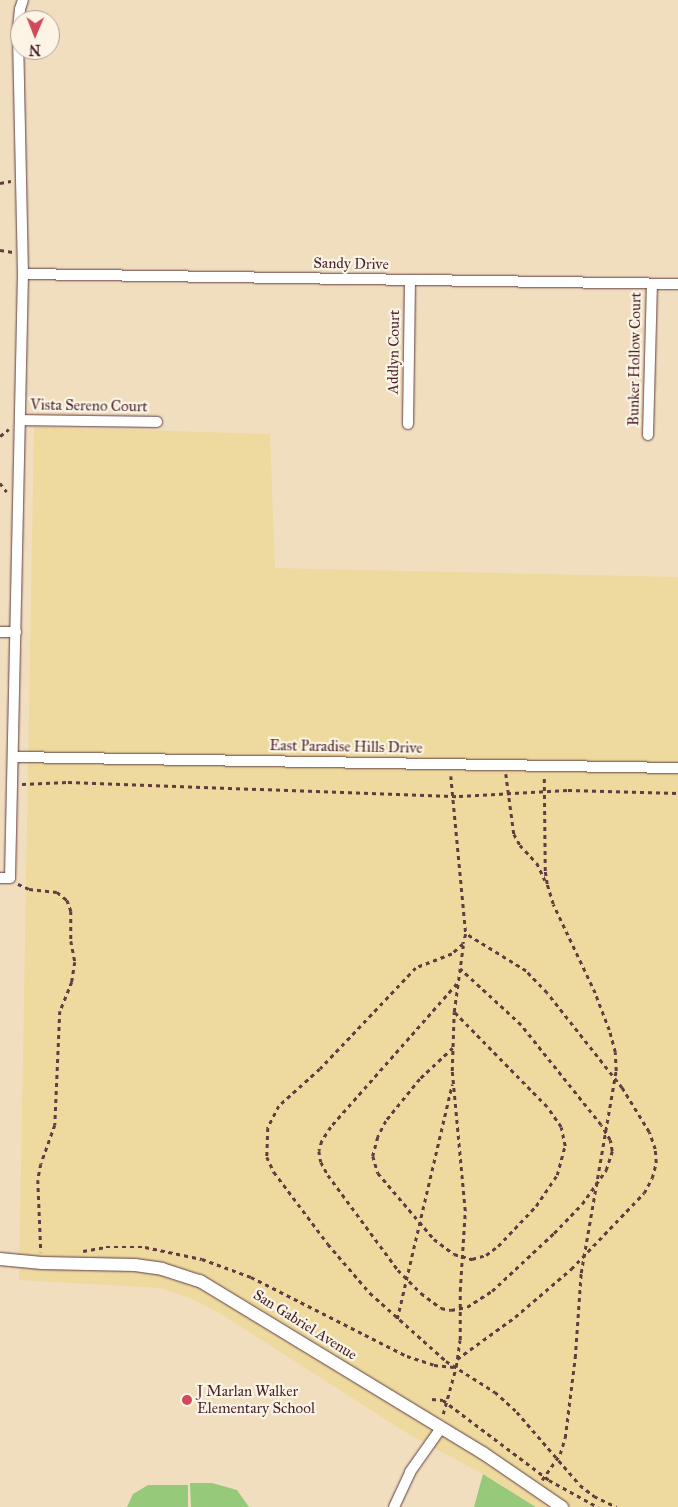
<!DOCTYPE html>
<style>
body{margin:0}
#map{position:relative;width:678px;height:1507px;overflow:hidden;background:#f1debf;font-family:"IM FELL Great Primer",serif}
div>[style]{position:absolute}
.green>*{inset:0;background:#96c97a}
.sand>*{inset:0;background:#eeda9e}
.path>*{height:2.5px;margin-top:-1.25px;transform-origin:0;background:repeating-linear-gradient(90deg,#633c41 0 4px,transparent 0 8px)}
.roads{filter:drop-shadow(0 0 1px #633c41) drop-shadow(0 0 1px #633c41)}
.minor>*{height:10px;margin:-5px;padding:0 5px;transform-origin:5px;border-radius:5px;background:#fff}
.tertiary>*{height:12px;margin:-6px;padding:0 6px;transform-origin:6px;border-radius:6px;background:#fff}
.dots>*{width:14px;height:14px;translate:-50% -50%;box-sizing:border-box;border:2px solid #fcf5e5;border-radius:50%}
span{translate:-50% -50%;white-space:nowrap;text-align:center;line-height:1.15;-webkit-text-stroke:4.5px #fcf5e5;paint-order:stroke}
.street-label{font-size:15px;color:#4a1f2b}
.poi-label{font-size:15px;color:#4a1f2b}
.left{translate:0 -50%;text-align:left}
.north{position:absolute;left:10px;top:10px;width:50px;height:50px;box-sizing:border-box;background:#fcf5e5;border:1px solid #b59f9b;border-radius:50%;rotate:181deg;font-size:14px;font-weight:700;line-height:20px;text-align:center;color:#4a1f2b}
.north::after{content:'';display:block;margin:auto;width:18px;height:22px;background:#d1495b;clip-path:polygon(50% 0,100% 100%,50% 72%,0 100%)}
</style>
<div id="map">
<div class="green">
<i style="clip-path:polygon(483px 1474px,536px 1507px,474px 1507px)"></i>
<i style="clip-path:polygon(190px 1483px,212px 1483px,237px 1490px,249px 1507px,191px 1507px)"></i>
<i style="clip-path:polygon(148px 1485px,188px 1485px,188px 1507px,127px 1507px,133px 1494px)"></i>
</div>
<div class="sand">
<i style="clip-path:polygon(34px 427px,270px 434px,275px 568px,678px 577px,678px 1507px,536px 1507px,483px 1474px,410px 1435px,221px 1314px,192px 1299px,160px 1288px,19px 1280px)"></i>
</div>
<div class="path">
<i style="left:0;top:183px;width:11px;rotate:-10deg"></i>
<i style="left:0;top:250px;width:13px;rotate:9deg"></i>
<i style="left:0;top:436px;width:11px;rotate:-38deg"></i>
<i style="left:0;top:483px;width:11px;rotate:52deg"></i>
<i style="left:506px;top:774px;width:61px;rotate:82.4deg"></i>
<i style="left:514px;top:834px;width:13px;rotate:61deg"></i>
<i style="left:520px;top:845px;width:25px;rotate:47deg"></i>
<i style="left:537px;top:863px;width:19px;rotate:65deg"></i>
<i style="left:451px;top:776px;width:159px;rotate:84.6deg"></i>
<i style="left:466px;top:934px;width:10px;rotate:107deg"></i>
<i style="left:463px;top:944px;width:15px;rotate:138deg"></i>
<i style="left:452px;top:954px;width:39px;rotate:159deg"></i>
<i style="left:416px;top:968px;width:139px;rotate:133.5deg"></i>
<i style="left:320px;top:1069px;width:55px;rotate:137.9deg"></i>
<i style="left:279px;top:1106px;width:25px;rotate:117deg"></i>
<i style="left:268px;top:1128px;width:29px;rotate:92deg"></i>
<i style="left:267px;top:1157px;width:17px;rotate:65deg"></i>
<i style="left:274px;top:1172px;width:90px;rotate:53.1deg"></i>
<i style="left:328px;top:1244px;width:65px;rotate:49.4deg"></i>
<i style="left:370px;top:1293px;width:102px;rotate:41.8deg"></i>
<i style="left:446px;top:1361px;width:58px;rotate:32.3deg"></i>
<i style="left:495px;top:1392px;width:30px;rotate:42deg"></i>
<i style="left:517px;top:1412px;width:96px;rotate:49.2deg"></i>
<i style="left:580px;top:1485px;width:18px;rotate:38deg"></i>
<i style="left:594px;top:1496px;width:25px;rotate:26deg"></i>
<i style="left:22px;top:784px;width:46px;rotate:-2.5deg"></i>
<i style="left:68px;top:782px;width:391px;rotate:2.1deg"></i>
<i style="left:459px;top:796px;width:109px;rotate:-3.2deg"></i>
<i style="left:568px;top:790px;width:110px;rotate:1.6deg"></i>
<i style="left:18px;top:884px;width:12px;rotate:24deg"></i>
<i style="left:29px;top:889px;width:28px;rotate:6deg"></i>
<i style="left:57px;top:892px;width:13px;rotate:39deg"></i>
<i style="left:67px;top:900px;width:12px;rotate:70deg"></i>
<i style="left:71px;top:911px;width:30px;rotate:90deg"></i>
<i style="left:71px;top:941px;width:21px;rotate:79deg"></i>
<i style="left:75px;top:962px;width:20px;rotate:99deg"></i>
<i style="left:72px;top:982px;width:31px;rotate:112deg"></i>
<i style="left:60px;top:1011px;width:114px;rotate:92.5deg"></i>
<i style="left:55px;top:1125px;width:41px;rotate:109.7deg"></i>
<i style="left:41px;top:1164px;width:16px;rotate:101deg"></i>
<i style="left:38px;top:1180px;width:72px;rotate:87.6deg"></i>
<i style="left:457px;top:984px;width:191px;rotate:131.4deg"></i>
<i style="left:331px;top:1127px;width:17px;rotate:123deg"></i>
<i style="left:322px;top:1141px;width:10px;rotate:107deg"></i>
<i style="left:319px;top:1151px;width:11px;rotate:80deg"></i>
<i style="left:321px;top:1162px;width:15px;rotate:62deg"></i>
<i style="left:328px;top:1175px;width:118px;rotate:53.6deg"></i>
<i style="left:398px;top:1270px;width:33px;rotate:45deg"></i>
<i style="left:421px;top:1293px;width:25px;rotate:37deg"></i>
<i style="left:441px;top:1308px;width:10px;rotate:11deg"></i>
<i style="left:451px;top:1310px;width:16px;rotate:-11deg"></i>
<i style="left:467px;top:1307px;width:30px;rotate:-33deg"></i>
<i style="left:492px;top:1291px;width:85px;rotate:-43.1deg"></i>
<i style="left:554px;top:1233px;width:40px;rotate:-46deg"></i>
<i style="left:582px;top:1204px;width:42px;rotate:-54.8deg"></i>
<i style="left:606px;top:1170px;width:20px;rotate:-72deg"></i>
<i style="left:612px;top:1151px;width:11px;rotate:-100deg"></i>
<i style="left:610px;top:1140px;width:17px;rotate:-121deg"></i>
<i style="left:601px;top:1125px;width:128px;rotate:-128.7deg"></i>
<i style="left:521px;top:1025px;width:83px;rotate:-137.4deg"></i>
<i style="left:453px;top:1048px;width:45px;rotate:136.8deg"></i>
<i style="left:420px;top:1079px;width:54px;rotate:129deg"></i>
<i style="left:386px;top:1121px;width:18px;rotate:117deg"></i>
<i style="left:378px;top:1137px;width:20px;rotate:105deg"></i>
<i style="left:373px;top:1156px;width:18px;rotate:74deg"></i>
<i style="left:378px;top:1173px;width:87px;rotate:49.7deg"></i>
<i style="left:434px;top:1239px;width:25px;rotate:37deg"></i>
<i style="left:454px;top:1254px;width:19px;rotate:16deg"></i>
<i style="left:472px;top:1259px;width:15px;rotate:-16deg"></i>
<i style="left:486px;top:1255px;width:15px;rotate:-37deg"></i>
<i style="left:498px;top:1246px;width:55px;rotate:-46.5deg"></i>
<i style="left:536px;top:1206px;width:37px;rotate:-56deg"></i>
<i style="left:557px;top:1175px;width:30px;rotate:-75deg"></i>
<i style="left:565px;top:1146px;width:19px;rotate:-102deg"></i>
<i style="left:561px;top:1127px;width:24px;rotate:-125deg"></i>
<i style="left:547px;top:1107px;width:133px;rotate:-134.4deg"></i>
<i style="left:83px;top:1251px;width:23px;rotate:-10deg"></i>
<i style="left:106px;top:1247px;width:39px"></i>
<i style="left:145px;top:1247px;width:58px;rotate:11.9deg"></i>
<i style="left:202px;top:1259px;width:52px;rotate:20.2deg"></i>
<i style="left:251px;top:1277px;width:175px;rotate:26.9deg"></i>
<i style="left:407px;top:1356px;width:28px;rotate:18deg"></i>
<i style="left:434px;top:1365px;width:20px;rotate:6deg"></i>
<i style="left:397px;top:1319px;width:241px;rotate:-76.8deg"></i>
<i style="left:457px;top:1359px;width:72px;rotate:-35.9deg"></i>
<i style="left:515px;top:1317px;width:74px;rotate:-40.6deg"></i>
<i style="left:571px;top:1269px;width:105px;rotate:-46.2deg"></i>
<i style="left:644px;top:1193px;width:17px;rotate:-62deg"></i>
<i style="left:652px;top:1178px;width:16px;rotate:-75deg"></i>
<i style="left:656px;top:1163px;width:14px;rotate:-94deg"></i>
<i style="left:655px;top:1149px;width:18px;rotate:-109deg"></i>
<i style="left:649px;top:1132px;width:52px;rotate:-121.5deg"></i>
<i style="left:622px;top:1088px;width:121px;rotate:-128.3deg"></i>
<i style="left:547px;top:993px;width:30px;rotate:-134deg"></i>
<i style="left:526px;top:971px;width:70px;rotate:-148.3deg"></i>
<i style="left:432px;top:1399px;width:11px;rotate:5deg"></i>
<i style="left:443px;top:1400px;width:133px;rotate:37deg"></i>
<i style="left:549px;top:1480px;width:56px;rotate:28.9deg"></i>
<i style="left:443px;top:1414px;width:49px;rotate:-74.5deg"></i>
<i style="left:456px;top:1367px;width:27px;rotate:-82deg"></i>
<i style="left:460px;top:1340px;width:49px;rotate:-90deg"></i>
<i style="left:460px;top:1291px;width:80px;rotate:-86.4deg"></i>
<i style="left:465px;top:1211px;width:141px;rotate:-95.3deg"></i>
<i style="left:452px;top:1071px;width:59px;rotate:-88.1deg"></i>
<i style="left:454px;top:1012px;width:67px;rotate:-82.2deg"></i>
<i style="left:542px;top:1480px;width:32px;rotate:-55deg"></i>
<i style="left:560px;top:1454px;width:17px;rotate:-73deg"></i>
<i style="left:565px;top:1438px;width:81px;rotate:-82.9deg"></i>
<i style="left:575px;top:1358px;width:85px;rotate:-86deg"></i>
<i style="left:581px;top:1273px;width:205px;rotate:-80.2deg"></i>
<i style="left:616px;top:1071px;width:19px;rotate:-93deg"></i>
<i style="left:615px;top:1052px;width:23px;rotate:-105deg"></i>
<i style="left:609px;top:1030px;width:40px;rotate:-111deg"></i>
<i style="left:595px;top:993px;width:98px;rotate:-115.3deg"></i>
<i style="left:553px;top:904px;width:21px;rotate:-107deg"></i>
<i style="left:547px;top:884px;width:13px;rotate:-99deg"></i>
<i style="left:545px;top:871px;width:94px;rotate:-90.6deg"></i>
</div>
<div class="roads">
<div class="minor">
<i style="left:23px;top:274px;width:655px;rotate:0.87deg"></i>
<i style="left:20px;top:420px;width:137px;rotate:0.8deg"></i>
<i style="left:408px;top:424px;width:144px;rotate:-89.2deg"></i>
<i style="left:648px;top:435px;width:151px;rotate:-88.5deg"></i>
<i style="left:0;top:632px;width:16px"></i>
<i style="left:13px;top:757px;width:665px;rotate:0.95deg"></i>
<i style="left:0;top:878px;width:10px"></i>
<i style="left:10px;top:878px;width:604px;rotate:-88.77deg"></i>
<i style="left:23px;top:274px;width:246px;rotate:-91.2deg"></i>
<i style="left:18px;top:28px;width:19px;rotate:-84deg"></i>
<i style="left:20px;top:9px;width:9px;rotate:-72deg"></i>
<i style="left:394px;top:1507px;width:38px;rotate:-65deg"></i>
<i style="left:410px;top:1472px;width:54px;rotate:-54.8deg"></i>
</div>
<div class="tertiary">
<i style="left:0;top:1259px;width:42px;rotate:5.4deg"></i>
<i style="left:42px;top:1263px;width:93px;rotate:1.2deg"></i>
<i style="left:135px;top:1265px;width:27px;rotate:8deg"></i>
<i style="left:162px;top:1269px;width:40px;rotate:18deg"></i>
<i style="left:200px;top:1281px;width:331px;rotate:31.3deg"></i>
<i style="left:483px;top:1453px;width:96px;rotate:34.4deg"></i>
</div>
</div>
<div class="dots">
<i style="left:187px;top:1400px;background:#d1495b"></i>
</div>
<div class="street-label">
<span style="left:351px;top:264px;rotate:1deg">Sandy Drive</span>
<span style="left:394px;top:352px;rotate:-89deg">Addlyn Court</span>
<span style="left:635px;top:359px;rotate:-89deg">Bunker Hollow Court</span>
<span style="left:89px;top:406px;rotate:1deg">Vista Sereno Court</span>
<span style="left:346px;top:747px;rotate:1deg">East Paradise Hills Drive</span>
<span style="left:305px;top:1325px;rotate:32deg">San Gabriel Avenue</span>
</div>
<div class="poi-label">
<span class="left" style="left:197px;top:1400px">J Marlan Walker<br>Elementary School</span>
</div>
<div class="north">N</div>
</div>
